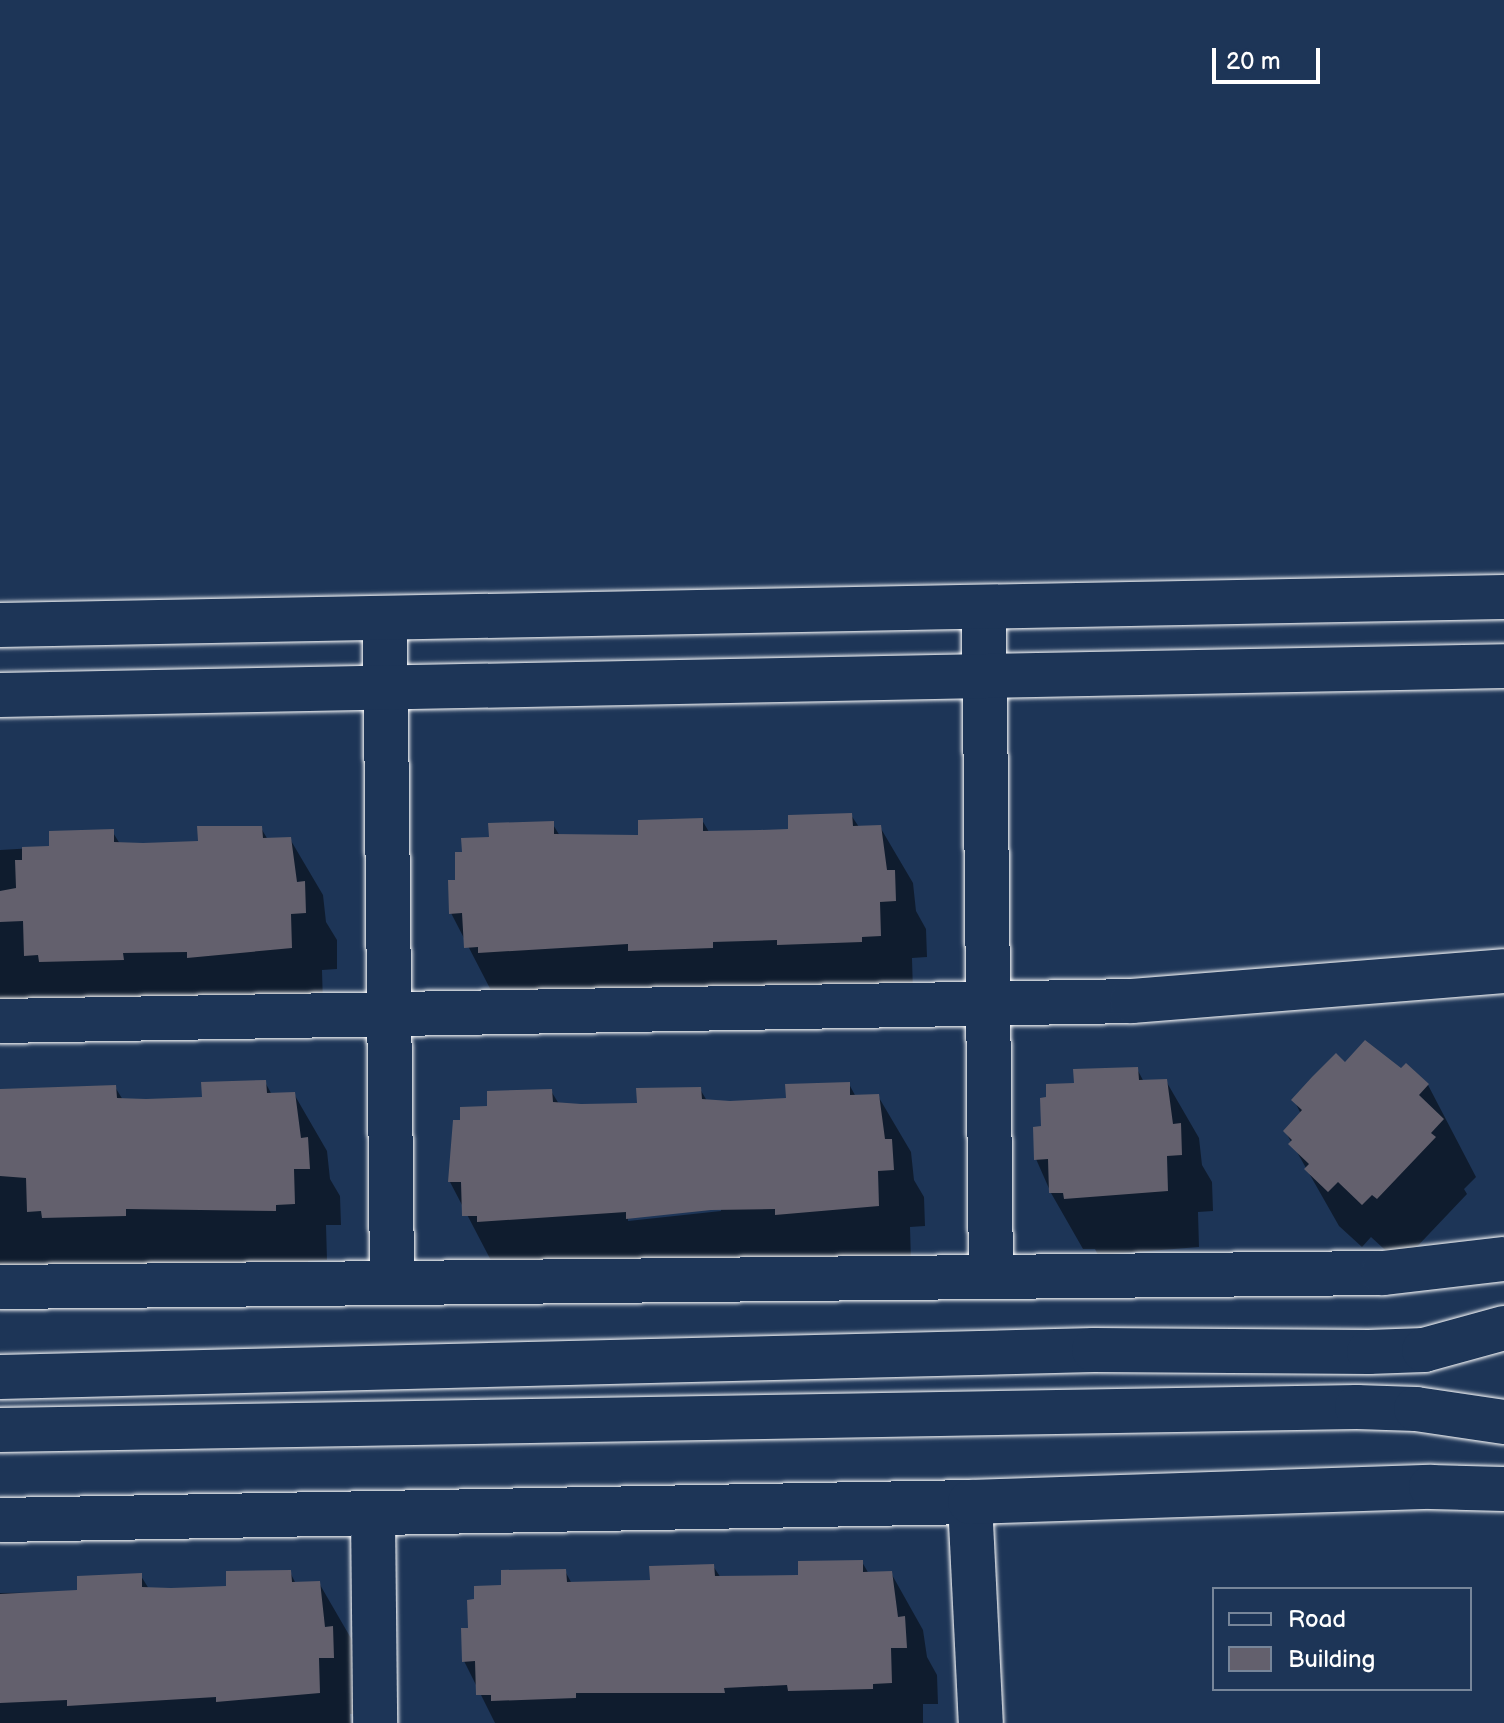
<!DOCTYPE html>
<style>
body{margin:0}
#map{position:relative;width:1504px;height:1723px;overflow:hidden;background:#1d3557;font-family:"Balsamiq Sans",sans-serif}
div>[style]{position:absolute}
.shadow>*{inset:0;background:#0007}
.building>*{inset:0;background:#63606d}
.roads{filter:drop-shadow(0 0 2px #fff) drop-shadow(0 0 2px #fff)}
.minor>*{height:44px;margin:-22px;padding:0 22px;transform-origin:22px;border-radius:22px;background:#1d3557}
span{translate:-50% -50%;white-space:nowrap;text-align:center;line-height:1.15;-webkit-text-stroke:6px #1d3557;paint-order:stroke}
.legend{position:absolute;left:1212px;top:1587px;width:260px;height:104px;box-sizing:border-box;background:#1d3557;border:2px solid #77869a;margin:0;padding:10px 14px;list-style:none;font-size:24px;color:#fff}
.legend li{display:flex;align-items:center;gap:16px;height:40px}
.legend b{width:40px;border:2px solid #77869a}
.scale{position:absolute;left:1212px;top:48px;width:108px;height:36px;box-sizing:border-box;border:4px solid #fff;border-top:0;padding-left:10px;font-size:24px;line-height:28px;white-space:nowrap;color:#fff;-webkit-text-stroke:6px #1d3557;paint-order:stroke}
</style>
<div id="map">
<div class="shadow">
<i style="clip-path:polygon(851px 815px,859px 827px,880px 827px,913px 883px,916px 911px,926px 929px,927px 957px,912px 958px,913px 993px,498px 1004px,451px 913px,464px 853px,491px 839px,552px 823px,560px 836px,640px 837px,702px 820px,709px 832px,790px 831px)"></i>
<i style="clip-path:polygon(261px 828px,268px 840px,290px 839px,323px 895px,326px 922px,337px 940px,337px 969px,322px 970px,323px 1005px,0 1020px,0 850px,51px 847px,112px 831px,120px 844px,200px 843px)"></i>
<i style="clip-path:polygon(1345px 1065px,1401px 1071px,1428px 1085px,1476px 1177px,1464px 1189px,1467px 1194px,1410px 1254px,1396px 1260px,1371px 1237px,1362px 1247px,1339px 1226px,1285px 1131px,1301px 1114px,1294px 1100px)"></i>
<i style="clip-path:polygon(1137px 1069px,1144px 1082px,1166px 1081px,1199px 1138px,1202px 1165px,1212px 1182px,1213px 1211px,1198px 1212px,1199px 1247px,1098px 1255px,1095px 1249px,1083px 1249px,1051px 1193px,1036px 1159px,1043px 1128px,1076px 1085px)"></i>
<i style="clip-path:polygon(265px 1082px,272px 1095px,294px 1094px,327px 1151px,330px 1179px,340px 1196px,341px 1225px,326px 1225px,327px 1260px,308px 1261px,308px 1267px,0 1274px,0 1106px,115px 1087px,123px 1100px,204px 1099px)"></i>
<i style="clip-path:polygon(evenodd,849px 1084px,856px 1097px,878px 1096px,911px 1152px,914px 1180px,924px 1197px,925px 1226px,910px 1227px,911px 1262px,497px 1272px,450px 1182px,489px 1108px,551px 1091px,559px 1104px,639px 1104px,700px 1089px,707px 1101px,730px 1103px,788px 1100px,849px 1084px,721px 1207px,721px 1211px,628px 1221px,628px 1217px,721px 1207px)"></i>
<i style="clip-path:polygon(862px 1562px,869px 1574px,891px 1573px,923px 1630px,927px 1657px,937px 1675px,938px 1704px,923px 1704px,923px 1723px,495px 1723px,464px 1661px,470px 1630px,503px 1587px,565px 1571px,572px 1584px,652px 1582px,713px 1566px,721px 1578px,801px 1577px)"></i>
<i style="clip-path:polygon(290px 1572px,296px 1584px,319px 1583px,352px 1640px,366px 1714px,350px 1714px,351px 1723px,0 1723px,0 1593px,79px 1592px,141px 1576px,149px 1589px,228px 1588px)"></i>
</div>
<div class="building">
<i style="clip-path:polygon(852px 813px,853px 826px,881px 825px,887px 870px,895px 870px,896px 901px,880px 902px,881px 936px,862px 937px,862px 942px,777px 945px,777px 940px,713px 942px,713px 948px,628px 951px,628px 944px,478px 953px,478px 947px,464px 948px,462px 913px,449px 914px,448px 880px,455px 880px,455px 852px,462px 852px,461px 838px,489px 837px,488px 823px,554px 821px,554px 834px,638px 835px,638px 820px,703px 818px,703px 831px,760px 830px,788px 829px,788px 815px)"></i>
<i style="clip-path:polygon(197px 826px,262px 826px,263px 838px,291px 837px,297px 882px,305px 881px,306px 913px,291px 914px,292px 948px,187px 958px,187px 952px,123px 953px,124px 960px,39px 962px,38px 955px,24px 956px,23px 921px,0 922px,0 891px,16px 888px,15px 860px,22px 860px,22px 847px,49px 846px,49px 831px,114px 829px,114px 842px,143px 843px,198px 841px)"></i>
<i style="clip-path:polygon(1365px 1040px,1401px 1068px,1406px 1063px,1429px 1084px,1419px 1095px,1444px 1119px,1431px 1133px,1436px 1137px,1377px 1199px,1372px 1195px,1362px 1205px,1338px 1182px,1328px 1192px,1304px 1169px,1309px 1164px,1288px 1144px,1292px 1140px,1283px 1131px,1302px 1110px,1291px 1100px,1312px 1077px,1336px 1053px,1345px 1062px)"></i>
<i style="clip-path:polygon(1138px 1067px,1139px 1080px,1167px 1079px,1173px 1124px,1181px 1123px,1182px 1155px,1167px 1156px,1168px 1191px,1064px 1199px,1063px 1193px,1049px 1193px,1048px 1159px,1034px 1160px,1033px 1127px,1041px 1126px,1040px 1098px,1046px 1097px,1046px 1084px,1074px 1083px,1073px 1069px)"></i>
<i style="clip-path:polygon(266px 1080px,267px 1093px,295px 1092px,301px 1138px,308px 1137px,310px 1169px,294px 1169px,295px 1204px,276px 1205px,276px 1211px,126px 1209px,126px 1216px,42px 1218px,41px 1211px,27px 1212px,26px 1178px,0 1176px,0 1089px,116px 1085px,117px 1098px,146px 1099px,202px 1097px,201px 1082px)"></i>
<i style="clip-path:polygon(850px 1082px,850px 1095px,879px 1094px,885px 1139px,892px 1139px,894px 1170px,878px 1171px,879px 1206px,775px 1215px,775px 1209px,711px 1210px,626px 1219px,626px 1212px,477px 1222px,477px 1216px,462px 1216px,461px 1182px,448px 1182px,453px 1120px,460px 1120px,460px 1107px,487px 1106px,487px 1091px,552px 1089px,553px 1102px,581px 1104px,637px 1103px,636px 1088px,701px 1087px,702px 1099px,730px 1101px,786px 1098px,785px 1084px)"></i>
<i style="clip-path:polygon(863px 1560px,863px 1572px,892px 1571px,898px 1617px,905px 1616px,907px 1648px,891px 1648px,892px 1683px,873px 1684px,873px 1689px,788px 1691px,787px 1685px,724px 1688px,725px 1693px,576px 1693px,576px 1698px,491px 1701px,491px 1695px,476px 1695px,475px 1661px,462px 1662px,461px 1628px,468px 1628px,467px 1600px,474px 1599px,474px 1586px,501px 1585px,501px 1570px,566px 1569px,567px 1582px,650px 1580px,649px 1566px,714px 1564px,715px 1576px,798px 1575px,798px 1561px)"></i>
<i style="clip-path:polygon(291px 1570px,292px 1582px,320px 1581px,325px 1627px,333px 1626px,334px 1658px,319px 1658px,320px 1693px,216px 1702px,216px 1697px,67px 1706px,67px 1700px,0 1703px,0 1594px,77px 1590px,77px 1576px,142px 1573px,142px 1587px,171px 1588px,226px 1586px,226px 1571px)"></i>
</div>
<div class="roads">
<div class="minor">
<i style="left:984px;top:610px;width:667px;rotate:89.4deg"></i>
<i style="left:385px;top:619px;width:660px;rotate:89.39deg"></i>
<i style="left:0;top:625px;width:1504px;rotate:-1.07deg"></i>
<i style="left:0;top:695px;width:1504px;rotate:-1.1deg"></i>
<i style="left:0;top:1021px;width:1132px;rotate:-1.01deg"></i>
<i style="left:1132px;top:1001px;width:373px;rotate:-4.6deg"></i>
<i style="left:0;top:1287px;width:1383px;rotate:-0.58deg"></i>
<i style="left:1383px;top:1273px;width:122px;rotate:-6.6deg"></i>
<i style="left:0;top:1377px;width:1094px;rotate:-1.41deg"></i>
<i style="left:1094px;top:1350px;width:275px;rotate:0.4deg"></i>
<i style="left:1369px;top:1352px;width:55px;rotate:-2.1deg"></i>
<i style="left:1424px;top:1350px;width:83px;rotate:-15.4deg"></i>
<i style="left:0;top:1430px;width:1357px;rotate:-0.97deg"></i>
<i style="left:1357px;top:1407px;width:59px;rotate:1.9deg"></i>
<i style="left:1416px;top:1409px;width:89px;rotate:8.4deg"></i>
<i style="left:970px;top:1502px;width:221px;rotate:87.2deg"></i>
<i style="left:373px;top:1515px;width:208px;rotate:89.4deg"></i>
<i style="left:0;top:1520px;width:970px;rotate:-1.06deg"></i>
<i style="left:970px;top:1502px;width:461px;rotate:-1.9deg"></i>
<i style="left:1431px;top:1487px;width:73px;rotate:1.6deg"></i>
</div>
</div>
<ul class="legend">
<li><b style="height:10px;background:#1d3557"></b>Road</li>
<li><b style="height:22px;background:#63606d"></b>Building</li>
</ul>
<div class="scale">20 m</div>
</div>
